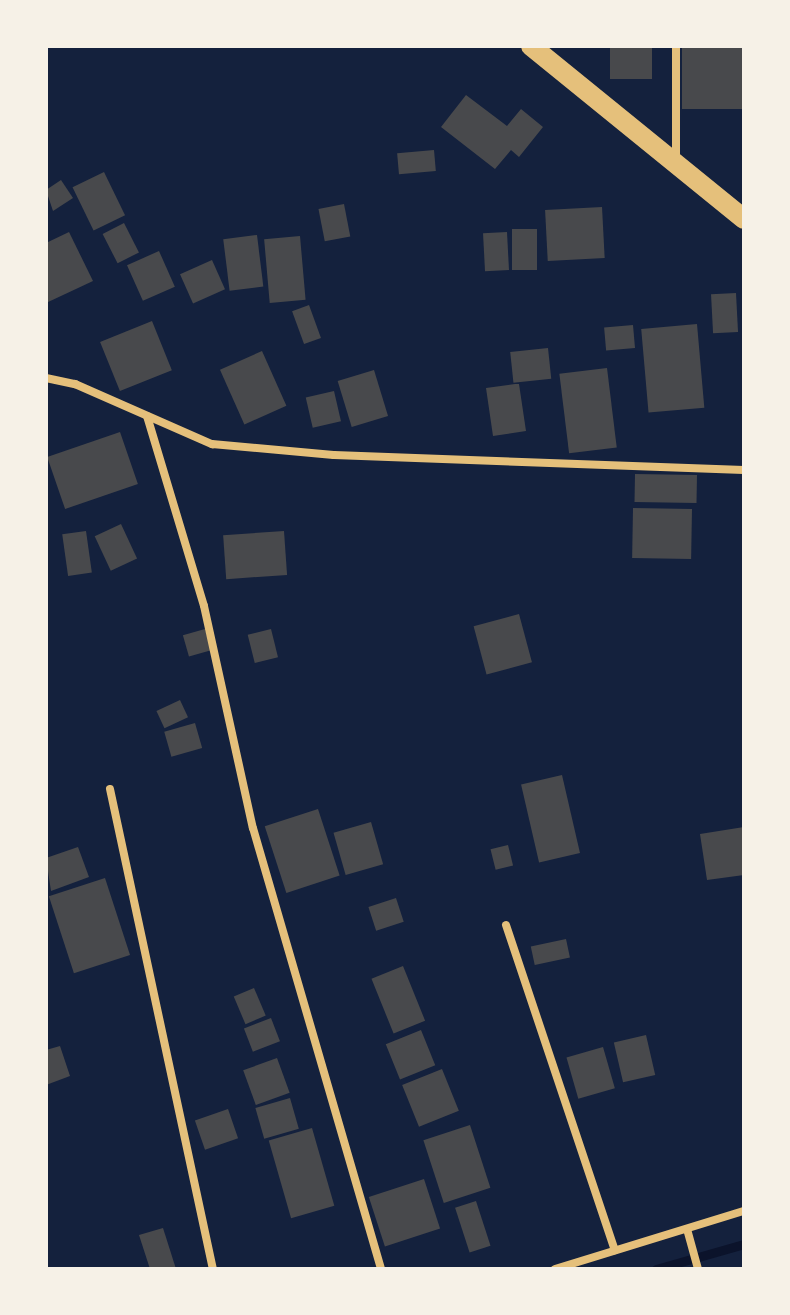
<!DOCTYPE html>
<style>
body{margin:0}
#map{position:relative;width:790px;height:1315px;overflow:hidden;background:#14213d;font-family:"IBM Plex Sans",sans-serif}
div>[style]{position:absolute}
.stream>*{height:9px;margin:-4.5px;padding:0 4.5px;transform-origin:4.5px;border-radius:4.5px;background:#0b132b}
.building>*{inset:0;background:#48494c;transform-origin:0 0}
.minor>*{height:8px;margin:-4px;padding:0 4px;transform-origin:4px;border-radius:4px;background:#e5c07b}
.primary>*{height:20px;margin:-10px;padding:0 10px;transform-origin:10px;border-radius:10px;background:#e5c07b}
span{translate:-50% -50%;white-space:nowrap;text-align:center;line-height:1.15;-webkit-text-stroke:7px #f6f1e7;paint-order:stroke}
.frame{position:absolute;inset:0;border:48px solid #f6f1e7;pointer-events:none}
</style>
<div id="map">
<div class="stream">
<i style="left:656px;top:1269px;width:91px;rotate:-15.9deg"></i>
</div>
<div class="building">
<i style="left:610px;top:46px;width:42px;height:33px"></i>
<i style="left:682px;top:46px;width:62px;height:63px"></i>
<i style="clip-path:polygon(466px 95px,507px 126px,521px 109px,543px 127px,519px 157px,511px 150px,495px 169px,441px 127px)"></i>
<i style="left:434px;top:150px;width:21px;height:37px;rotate:85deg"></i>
<i style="left:104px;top:172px;width:48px;height:35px;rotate:64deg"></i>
<i style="clip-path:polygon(61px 180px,73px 198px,53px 211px,46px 190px)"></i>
<i style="left:344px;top:204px;width:33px;height:26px;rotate:79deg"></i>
<i style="left:602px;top:207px;width:51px;height:57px;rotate:87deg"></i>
<i style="left:124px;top:223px;width:33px;height:24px;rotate:63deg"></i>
<i style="left:512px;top:229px;width:25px;height:41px"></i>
<i style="clip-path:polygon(69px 232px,93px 281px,46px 303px,46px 243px)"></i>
<i style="left:507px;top:232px;width:38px;height:24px;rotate:87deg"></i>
<i style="left:257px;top:235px;width:52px;height:34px;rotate:83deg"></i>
<i style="left:300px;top:236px;width:64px;height:36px;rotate:85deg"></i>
<i style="left:159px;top:251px;width:39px;height:35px;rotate:66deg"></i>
<i style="left:212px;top:260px;width:32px;height:35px;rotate:66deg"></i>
<i style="left:736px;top:293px;width:39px;height:25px;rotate:87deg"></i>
<i style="left:309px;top:305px;width:35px;height:18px;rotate:70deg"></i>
<i style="left:152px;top:321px;width:53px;height:56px;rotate:68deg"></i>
<i style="left:697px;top:324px;width:84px;height:56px;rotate:85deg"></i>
<i style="left:633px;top:325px;width:23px;height:29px;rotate:85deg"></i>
<i style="left:548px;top:348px;width:31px;height:38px;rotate:84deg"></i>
<i style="left:262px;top:351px;width:60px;height:46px;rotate:66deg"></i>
<i style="left:607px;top:368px;width:80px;height:48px;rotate:83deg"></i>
<i style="left:374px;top:370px;width:48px;height:38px;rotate:73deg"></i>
<i style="clip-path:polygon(515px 384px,519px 384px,526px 431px,493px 436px,486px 388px)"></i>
<i style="left:334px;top:391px;width:31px;height:29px;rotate:77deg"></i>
<i style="left:120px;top:432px;width:55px;height:77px;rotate:71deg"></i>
<i style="left:635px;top:474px;width:62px;height:28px;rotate:1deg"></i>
<i style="left:633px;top:508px;width:59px;height:50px;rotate:1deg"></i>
<i style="left:121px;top:524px;width:38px;height:29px;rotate:65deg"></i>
<i style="left:86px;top:531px;width:42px;height:24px;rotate:82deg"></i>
<i style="left:284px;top:531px;width:44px;height:61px;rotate:86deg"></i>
<i style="left:519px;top:614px;width:50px;height:47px;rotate:75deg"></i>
<i style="left:205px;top:629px;width:22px;height:23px;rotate:74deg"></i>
<i style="left:271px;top:629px;width:29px;height:24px;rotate:76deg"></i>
<i style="left:180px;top:700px;width:19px;height:26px;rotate:65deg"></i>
<i style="left:195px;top:723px;width:26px;height:32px;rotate:74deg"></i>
<i style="left:562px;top:775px;width:80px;height:42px;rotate:77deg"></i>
<i style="left:318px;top:809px;width:70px;height:56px;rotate:72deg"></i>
<i style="left:371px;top:822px;width:44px;height:39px;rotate:74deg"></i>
<i style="clip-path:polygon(744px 827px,744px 875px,707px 880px,700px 834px)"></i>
<i style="left:508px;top:845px;width:21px;height:18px;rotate:76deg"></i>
<i style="clip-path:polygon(78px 847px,89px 877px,51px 891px,46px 858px)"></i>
<i style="left:105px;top:878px;width:81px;height:59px;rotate:72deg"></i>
<i style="left:396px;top:898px;width:25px;height:29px;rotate:72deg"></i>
<i style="left:566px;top:939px;width:19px;height:36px;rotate:78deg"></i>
<i style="left:403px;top:966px;width:59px;height:34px;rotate:68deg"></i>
<i style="left:254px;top:988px;width:30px;height:22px;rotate:67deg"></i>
<i style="left:271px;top:1018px;width:25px;height:29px;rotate:69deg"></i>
<i style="left:421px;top:1030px;width:38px;height:38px;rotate:68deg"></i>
<i style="left:646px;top:1035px;width:41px;height:33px;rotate:77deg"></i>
<i style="clip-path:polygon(60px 1046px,70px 1076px,46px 1085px,46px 1050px)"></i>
<i style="left:603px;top:1047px;width:43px;height:38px;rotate:74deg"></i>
<i style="left:277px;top:1058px;width:37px;height:36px;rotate:70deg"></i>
<i style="left:442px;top:1069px;width:45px;height:43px;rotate:68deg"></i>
<i style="left:290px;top:1098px;width:32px;height:36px;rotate:74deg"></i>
<i style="left:228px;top:1109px;width:31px;height:35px;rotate:71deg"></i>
<i style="left:470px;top:1125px;width:66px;height:49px;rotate:72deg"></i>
<i style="left:312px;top:1128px;width:81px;height:45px;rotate:74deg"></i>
<i style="left:424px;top:1179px;width:52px;height:58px;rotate:72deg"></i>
<i style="left:476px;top:1201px;width:47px;height:22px;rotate:72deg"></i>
<i style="clip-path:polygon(163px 1228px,176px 1269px,150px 1269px,139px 1235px)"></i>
</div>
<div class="minor">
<i style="left:676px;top:159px;width:113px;rotate:-90deg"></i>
<i style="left:46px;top:378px;width:30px;rotate:12deg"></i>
<i style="left:75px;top:384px;width:150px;rotate:23.7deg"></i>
<i style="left:212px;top:444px;width:122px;rotate:5.2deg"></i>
<i style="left:334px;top:455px;width:410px;rotate:2.1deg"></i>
<i style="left:147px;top:416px;width:198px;rotate:73.3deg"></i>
<i style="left:204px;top:606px;width:227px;rotate:77.6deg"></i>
<i style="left:253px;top:828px;width:459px;rotate:73.8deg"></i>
<i style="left:110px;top:789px;width:491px;rotate:77.9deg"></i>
<i style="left:506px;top:925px;width:343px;rotate:71.5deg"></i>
<i style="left:687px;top:1229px;width:41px;rotate:74.6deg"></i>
<i style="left:555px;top:1269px;width:198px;rotate:-17.1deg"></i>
</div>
<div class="primary">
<i style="left:531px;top:46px;width:274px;rotate:39.1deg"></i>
</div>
<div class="frame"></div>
</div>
